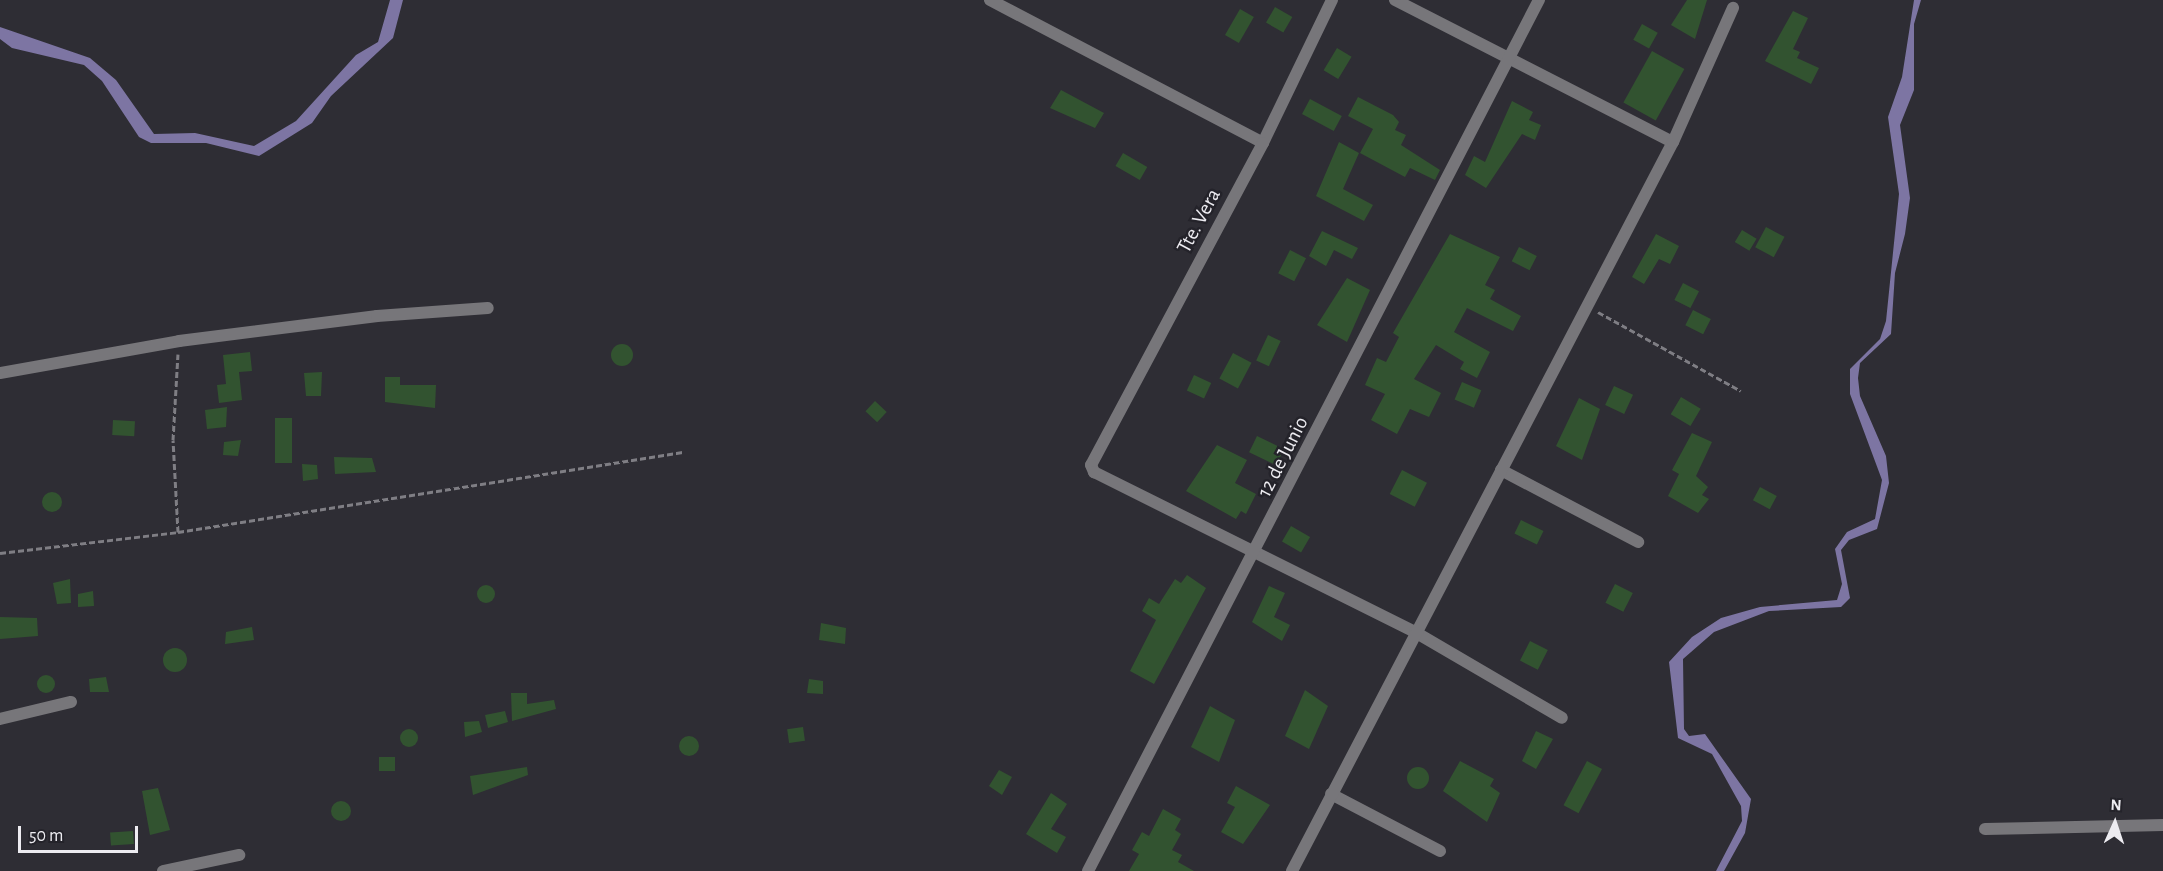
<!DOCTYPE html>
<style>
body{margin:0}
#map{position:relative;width:2163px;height:871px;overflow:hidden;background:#2e2d34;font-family:"Alegreya Sans",sans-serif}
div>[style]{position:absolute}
.water>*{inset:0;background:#7d75a3}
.building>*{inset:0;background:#325330;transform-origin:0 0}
.round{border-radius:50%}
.path>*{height:3px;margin-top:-1.5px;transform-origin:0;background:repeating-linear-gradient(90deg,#7f7e84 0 6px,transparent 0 9px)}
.minor>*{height:12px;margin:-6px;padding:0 6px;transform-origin:6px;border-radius:6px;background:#77767a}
span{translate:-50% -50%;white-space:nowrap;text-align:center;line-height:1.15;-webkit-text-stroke:5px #24232a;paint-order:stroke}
.street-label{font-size:21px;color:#edecf1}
.north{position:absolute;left:2085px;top:793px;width:60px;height:60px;-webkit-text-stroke:4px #24232a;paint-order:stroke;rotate:3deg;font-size:16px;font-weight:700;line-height:24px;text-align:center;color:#edecf1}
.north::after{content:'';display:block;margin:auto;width:21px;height:27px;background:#edecf1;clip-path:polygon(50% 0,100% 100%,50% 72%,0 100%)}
.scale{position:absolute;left:18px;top:826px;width:120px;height:27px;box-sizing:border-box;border:3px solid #edecf1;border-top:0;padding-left:8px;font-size:18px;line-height:21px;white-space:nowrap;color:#edecf1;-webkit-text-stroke:4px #24232a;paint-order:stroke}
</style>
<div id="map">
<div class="water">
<i style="clip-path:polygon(390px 0,403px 0,393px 38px,331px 96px,312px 123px,259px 156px,206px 143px,151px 143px,139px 137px,102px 81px,84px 65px,12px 48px,0 39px,0 27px,90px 58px,116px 80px,154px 134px,195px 133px,254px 146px,296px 121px,356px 55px,378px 42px)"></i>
<i style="clip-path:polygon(1914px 0,1921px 0,1914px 24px,1914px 90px,1900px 125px,1910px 198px,1905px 234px,1895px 273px,1891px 334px,1860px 363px,1858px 378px,1860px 396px,1886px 456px,1889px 483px,1877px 529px,1849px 540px,1841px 550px,1850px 598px,1841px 607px,1769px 611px,1714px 632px,1683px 659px,1684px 729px,1689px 736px,1705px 734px,1751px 799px,1745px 833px,1724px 871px,1716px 871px,1742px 821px,1741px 806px,1712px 754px,1678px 738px,1669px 662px,1692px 637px,1721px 618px,1760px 607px,1837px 600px,1842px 584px,1835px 549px,1847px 532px,1875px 519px,1882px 480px,1850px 394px,1850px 369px,1880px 339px,1886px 321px,1899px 194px,1888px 117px,1902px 77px)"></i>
</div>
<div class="building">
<i style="clip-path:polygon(1687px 0,1707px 0,1695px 39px,1671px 25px)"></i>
<i style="left:1275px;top:7px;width:20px;height:18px;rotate:30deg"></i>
<i style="left:1240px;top:9px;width:16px;height:30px;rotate:30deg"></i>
<i style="clip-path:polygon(1793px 11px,1808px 18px,1793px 49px,1800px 52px,1797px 58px,1819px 68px,1811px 84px,1765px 61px)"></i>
<i style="left:1642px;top:24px;width:18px;height:18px;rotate:29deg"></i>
<i style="left:1337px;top:48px;width:17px;height:26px;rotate:31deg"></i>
<i style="left:1652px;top:51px;width:37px;height:59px;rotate:29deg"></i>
<i style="clip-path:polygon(1061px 90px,1104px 113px,1095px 128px,1050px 108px)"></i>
<i style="clip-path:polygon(1358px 97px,1393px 115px,1399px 122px,1395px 130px,1406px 135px,1401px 145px,1440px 170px,1435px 180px,1410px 168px,1405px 177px,1360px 153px,1373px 129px,1348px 116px)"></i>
<i style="left:1310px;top:99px;width:36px;height:17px;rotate:28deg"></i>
<i style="clip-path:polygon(1512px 101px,1533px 112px,1529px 120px,1541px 125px,1535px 140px,1522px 134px,1486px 188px,1465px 175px,1474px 156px,1485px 162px)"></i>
<i style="clip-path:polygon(1339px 142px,1359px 153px,1343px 189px,1373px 205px,1364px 221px,1316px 196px)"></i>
<i style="left:1123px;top:153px;width:28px;height:15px;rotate:30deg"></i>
<i style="left:1766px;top:227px;width:21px;height:23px;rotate:28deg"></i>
<i style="left:1742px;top:230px;width:17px;height:14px;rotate:31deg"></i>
<i style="clip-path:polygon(1322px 231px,1358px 248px,1352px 259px,1334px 250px,1326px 266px,1309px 256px)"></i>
<i style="clip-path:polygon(1450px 234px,1500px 257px,1485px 285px,1495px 290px,1490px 299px,1521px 316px,1513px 331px,1467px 308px,1454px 332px,1490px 352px,1477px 378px,1460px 369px,1464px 362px,1436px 345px,1414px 379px,1441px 393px,1429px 417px,1410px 409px,1397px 434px,1371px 420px,1385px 394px,1365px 385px,1377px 358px,1386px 362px,1399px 337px,1393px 333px)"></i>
<i style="clip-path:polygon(1656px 234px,1679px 246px,1670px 264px,1659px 259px,1644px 284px,1632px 277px)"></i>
<i style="left:1519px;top:247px;width:20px;height:16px;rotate:27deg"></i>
<i style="left:1290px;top:250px;width:18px;height:26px;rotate:27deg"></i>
<i style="clip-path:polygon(1347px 278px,1370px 290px,1347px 342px,1317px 325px)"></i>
<i style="left:1683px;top:283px;width:18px;height:19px;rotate:27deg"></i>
<i style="left:1693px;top:310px;width:20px;height:17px;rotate:27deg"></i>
<i style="left:1268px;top:335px;width:14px;height:28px;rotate:25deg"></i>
<i class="round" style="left:611px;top:344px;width:22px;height:22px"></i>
<i style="clip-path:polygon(250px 352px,252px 371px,239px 372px,242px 400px,219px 403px,217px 385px,226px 384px,223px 355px)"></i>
<i style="left:1233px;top:353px;width:21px;height:29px;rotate:28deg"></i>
<i style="clip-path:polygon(322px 372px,321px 396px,306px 396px,304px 373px)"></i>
<i style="left:1194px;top:375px;width:19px;height:17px;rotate:25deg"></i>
<i style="clip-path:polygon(385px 377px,400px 377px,400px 385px,436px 385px,435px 408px,385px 402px)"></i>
<i style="left:1462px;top:382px;width:21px;height:19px;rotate:23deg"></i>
<i style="left:1614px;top:386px;width:21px;height:21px;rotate:25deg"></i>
<i style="left:1681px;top:397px;width:23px;height:20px;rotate:31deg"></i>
<i style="clip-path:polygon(1579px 398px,1600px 409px,1582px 460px,1556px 446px)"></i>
<i style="left:875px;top:401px;width:16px;height:14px;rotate:43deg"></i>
<i style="clip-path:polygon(227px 407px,226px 427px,207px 429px,205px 410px)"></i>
<i style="left:275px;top:418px;width:17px;height:45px"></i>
<i style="left:113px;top:420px;width:22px;height:15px;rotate:3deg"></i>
<i style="clip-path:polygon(1692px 433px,1712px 442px,1696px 476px,1708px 487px,1702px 495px,1709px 499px,1698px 513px,1668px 496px,1679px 474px,1672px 470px)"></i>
<i style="left:1257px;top:436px;width:30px;height:18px;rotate:26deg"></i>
<i style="clip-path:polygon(241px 440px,238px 456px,223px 455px,224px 442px)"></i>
<i style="clip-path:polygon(1217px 445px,1247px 460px,1235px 483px,1256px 494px,1246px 514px,1241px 511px,1236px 519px,1186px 491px)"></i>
<i style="clip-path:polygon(334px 457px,372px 458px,376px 472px,335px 474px)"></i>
<i style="clip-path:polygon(302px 464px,317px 465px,318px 479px,303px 481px)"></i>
<i style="left:1402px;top:470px;width:28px;height:27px;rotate:27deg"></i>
<i style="left:1760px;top:487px;width:19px;height:15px;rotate:28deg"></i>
<i class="round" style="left:42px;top:492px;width:20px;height:20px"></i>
<i style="left:1521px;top:520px;width:25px;height:15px;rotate:26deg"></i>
<i style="left:1291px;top:526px;width:22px;height:18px;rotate:30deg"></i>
<i style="clip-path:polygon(1187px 575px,1206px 588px,1154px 684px,1130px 671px,1156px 620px,1142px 611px,1149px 598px,1159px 604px,1175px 579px,1181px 583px)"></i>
<i style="clip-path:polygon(70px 579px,71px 603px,57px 604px,53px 583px)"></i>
<i style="left:1615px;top:584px;width:20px;height:21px;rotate:27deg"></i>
<i class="round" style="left:477px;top:585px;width:18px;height:18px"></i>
<i style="clip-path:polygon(1269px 586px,1285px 593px,1274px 617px,1290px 625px,1282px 641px,1252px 622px)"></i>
<i style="clip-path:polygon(93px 591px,94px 606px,78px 607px,78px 594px)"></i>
<i style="clip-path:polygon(0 617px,37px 618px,38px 636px,0 639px)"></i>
<i style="clip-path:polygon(821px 623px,846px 628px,845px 644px,819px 640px)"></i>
<i style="clip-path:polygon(252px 627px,254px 640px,225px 644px,226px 632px)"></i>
<i style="left:1530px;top:641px;width:20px;height:22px;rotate:27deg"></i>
<i class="round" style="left:163px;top:648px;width:24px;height:24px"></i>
<i class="round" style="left:37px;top:675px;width:18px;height:18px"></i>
<i style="clip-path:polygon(106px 677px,109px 692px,90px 692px,89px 679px)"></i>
<i style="clip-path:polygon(809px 679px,823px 681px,823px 694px,807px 693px)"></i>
<i style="clip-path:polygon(1305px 690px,1328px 706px,1309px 749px,1285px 736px)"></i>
<i style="clip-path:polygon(511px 693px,527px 693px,527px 704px,554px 700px,556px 709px,512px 721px)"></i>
<i style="clip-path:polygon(1210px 706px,1235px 720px,1219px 762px,1191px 747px)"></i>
<i style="clip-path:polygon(505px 711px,508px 722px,488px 728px,485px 715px)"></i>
<i style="clip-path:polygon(479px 721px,482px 732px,465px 737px,464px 722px)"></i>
<i style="left:803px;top:727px;width:14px;height:16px;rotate:82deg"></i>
<i class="round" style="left:400px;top:729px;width:18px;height:18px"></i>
<i style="clip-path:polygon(1536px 731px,1553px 739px,1536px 769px,1522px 761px)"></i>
<i class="round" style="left:679px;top:736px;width:20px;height:20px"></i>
<i style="left:395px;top:757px;width:14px;height:16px;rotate:90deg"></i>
<i style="clip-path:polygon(1460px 761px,1494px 779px,1490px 786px,1500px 793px,1487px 822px,1443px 791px)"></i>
<i style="left:1587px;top:761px;width:17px;height:50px;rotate:28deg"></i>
<i style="clip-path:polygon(527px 767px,528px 775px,473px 795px,470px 776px)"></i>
<i class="round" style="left:1407px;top:767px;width:22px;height:22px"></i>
<i style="clip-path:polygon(999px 770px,1012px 777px,1002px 795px,989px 786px)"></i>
<i style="clip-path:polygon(1236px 786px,1270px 805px,1243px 844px,1221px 832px,1235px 807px,1227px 803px)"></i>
<i style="clip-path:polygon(158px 788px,170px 830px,150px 835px,142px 791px)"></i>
<i style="clip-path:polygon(1051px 793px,1067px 804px,1051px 829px,1066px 837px,1057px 853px,1026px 834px)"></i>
<i class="round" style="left:331px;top:801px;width:20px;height:20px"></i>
<i style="clip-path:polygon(1163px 809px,1181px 819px,1175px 830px,1181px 834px,1172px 850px,1182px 855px,1178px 862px,1194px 871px,1129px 871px,1139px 854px,1132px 850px,1142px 832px,1149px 836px)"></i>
<i style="left:133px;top:831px;width:13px;height:23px;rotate:86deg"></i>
</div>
<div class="path">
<i style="left:1598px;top:312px;width:163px;rotate:28.9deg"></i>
<i style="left:178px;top:532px;width:92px;rotate:-93.1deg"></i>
<i style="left:173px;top:440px;width:86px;rotate:-86.7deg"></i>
<i style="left:0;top:553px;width:179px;rotate:-6.7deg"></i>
<i style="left:178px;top:532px;width:511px;rotate:-9deg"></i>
</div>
<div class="minor">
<i style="left:990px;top:0;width:308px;rotate:27.6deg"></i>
<i style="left:1332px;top:0;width:159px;rotate:115.8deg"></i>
<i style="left:1263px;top:143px;width:365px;rotate:118.1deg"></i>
<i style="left:1091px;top:465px;width:8px;rotate:67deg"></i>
<i style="left:1094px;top:472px;width:359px;rotate:26.5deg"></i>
<i style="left:1415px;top:632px;width:170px;rotate:30.3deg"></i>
<i style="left:1395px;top:0;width:312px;rotate:27.1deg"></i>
<i style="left:0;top:373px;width:182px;rotate:-10.1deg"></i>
<i style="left:179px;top:341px;width:200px;rotate:-7.2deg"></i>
<i style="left:377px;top:316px;width:111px;rotate:-4.1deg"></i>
<i style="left:1501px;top:470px;width:155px;rotate:27.7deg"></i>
<i style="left:0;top:719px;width:73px;rotate:-13.5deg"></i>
<i style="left:1331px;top:794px;width:123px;rotate:27.6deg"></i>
<i style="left:1985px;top:829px;width:178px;rotate:-1.3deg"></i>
<i style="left:163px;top:871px;width:78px;rotate:-11.9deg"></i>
<i style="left:1088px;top:871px;width:981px;rotate:-62.63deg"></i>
<i style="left:1292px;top:871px;width:823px;rotate:-62.41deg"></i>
<i style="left:1673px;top:142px;width:147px;rotate:-65.9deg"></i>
</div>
<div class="street-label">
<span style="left:1199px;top:221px;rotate:-62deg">Tte. Vera</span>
<span style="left:1283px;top:457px;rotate:-63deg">12 de Junio</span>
</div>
<div class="north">N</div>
<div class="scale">50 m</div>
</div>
